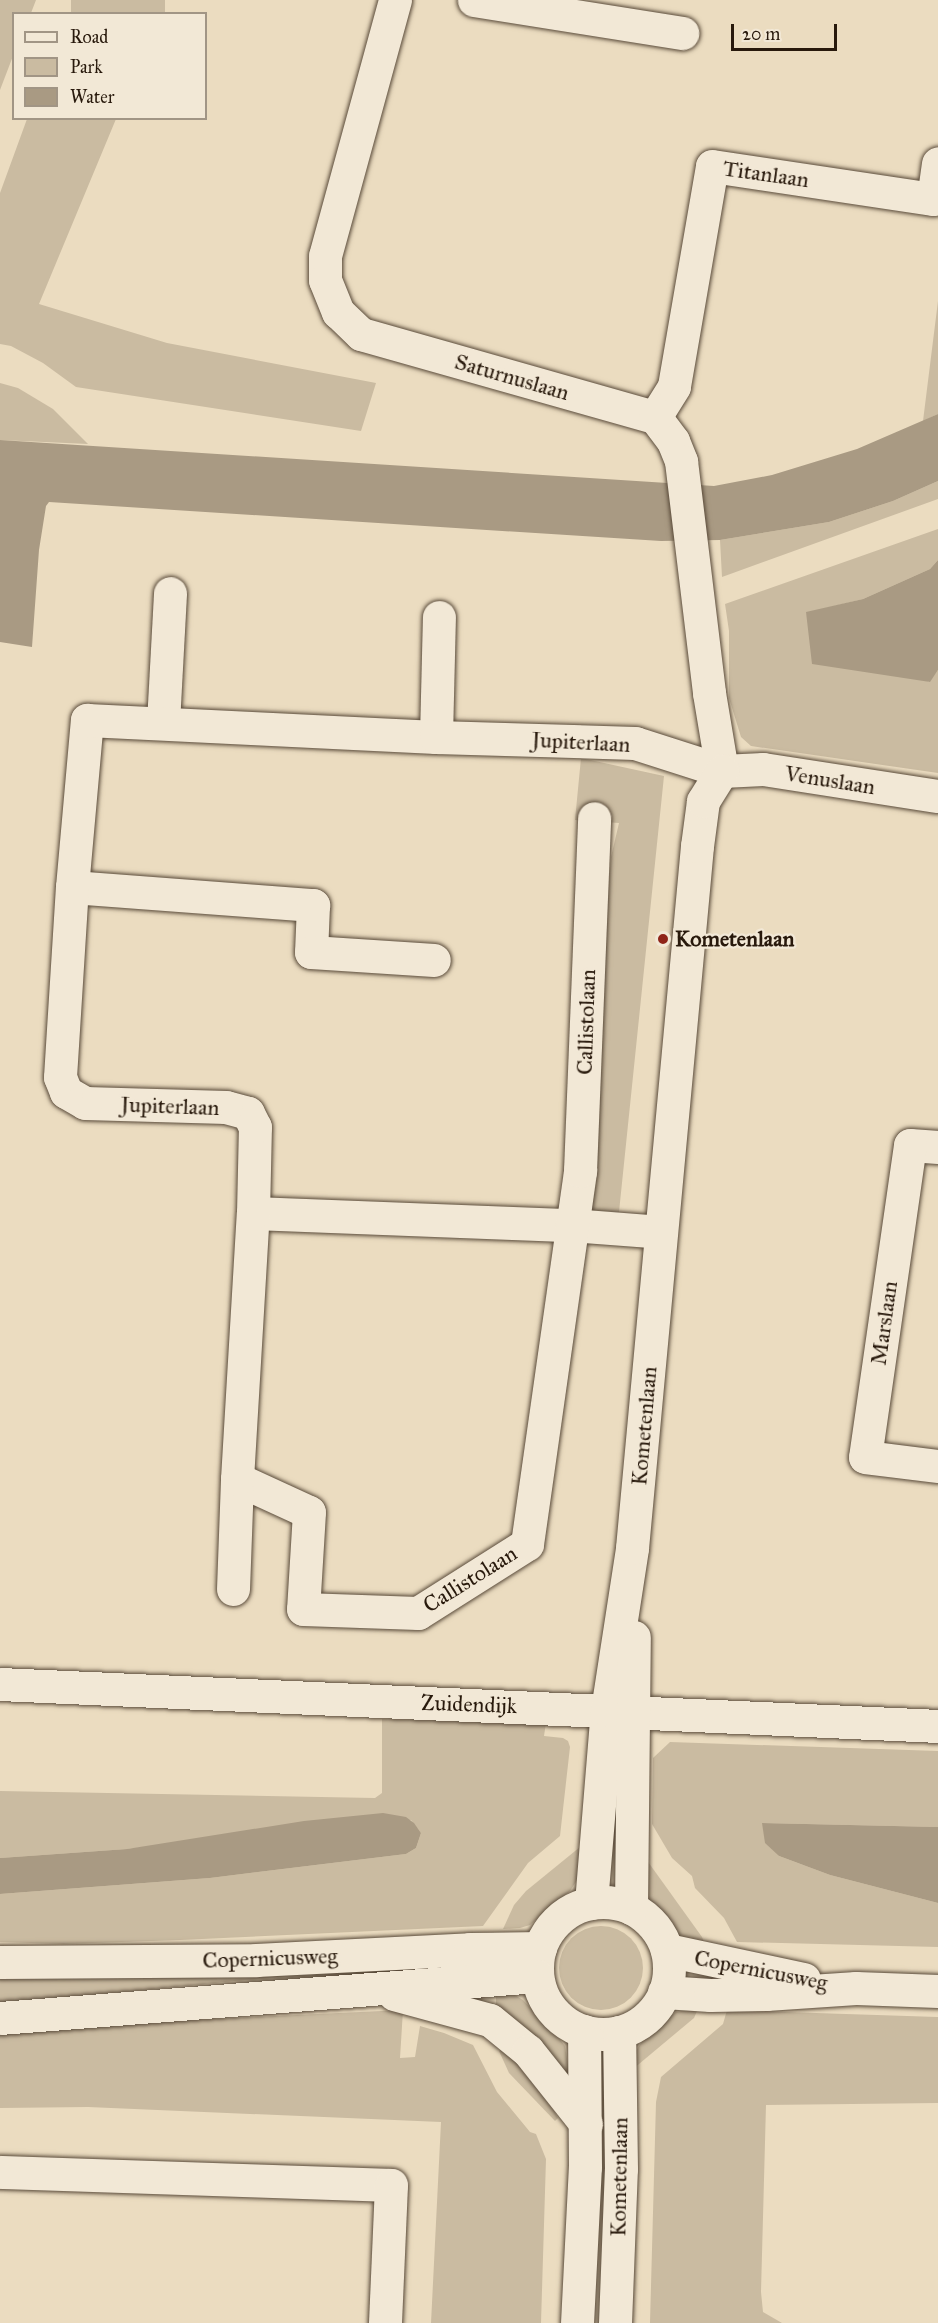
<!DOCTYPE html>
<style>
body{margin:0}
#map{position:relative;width:938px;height:2323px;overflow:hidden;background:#ebdcc0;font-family:"IM FELL Great Primer",serif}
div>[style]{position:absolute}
.green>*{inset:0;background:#cabba1;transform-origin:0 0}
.round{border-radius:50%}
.water>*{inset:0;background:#a99a83}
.roads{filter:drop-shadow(0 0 2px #594a39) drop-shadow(0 0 2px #594a39)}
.minor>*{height:33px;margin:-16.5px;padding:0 16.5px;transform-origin:16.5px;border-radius:16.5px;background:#f2e8d6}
.minor>.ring{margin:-16.5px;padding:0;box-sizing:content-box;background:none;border:33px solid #f2e8d6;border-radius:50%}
.dots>*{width:16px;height:16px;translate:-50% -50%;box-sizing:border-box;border:3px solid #f2e8d6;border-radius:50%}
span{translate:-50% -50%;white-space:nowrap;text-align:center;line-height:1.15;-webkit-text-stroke:4.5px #f2e8d6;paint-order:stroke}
.street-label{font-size:22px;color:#28190c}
.poi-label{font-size:22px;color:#28190c;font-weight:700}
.left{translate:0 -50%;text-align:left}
.legend{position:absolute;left:12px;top:12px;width:195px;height:108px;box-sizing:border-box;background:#f2e8d6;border:2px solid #a19585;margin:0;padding:8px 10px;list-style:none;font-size:18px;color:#28190c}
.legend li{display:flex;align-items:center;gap:12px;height:30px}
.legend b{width:30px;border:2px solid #a19585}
.scale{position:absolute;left:731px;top:24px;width:106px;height:27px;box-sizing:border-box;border:3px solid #28190c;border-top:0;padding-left:8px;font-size:18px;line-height:21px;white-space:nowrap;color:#28190c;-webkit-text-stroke:4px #f2e8d6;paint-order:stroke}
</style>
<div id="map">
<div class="green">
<i style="clip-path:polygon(0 0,36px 0,31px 13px,14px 14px,13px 56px,0 90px)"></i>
<i style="left:71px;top:0;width:94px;height:14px"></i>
<i style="clip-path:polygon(27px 119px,116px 119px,39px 304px,167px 343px,376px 383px,361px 431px,76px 387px,43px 363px,11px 346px,0 344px,0 193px)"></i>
<i style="clip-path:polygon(938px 301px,938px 414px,923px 421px)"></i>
<i style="clip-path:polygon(0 383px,18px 388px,53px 409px,88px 444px,0 440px)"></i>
<i style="clip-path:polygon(938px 481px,938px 499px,722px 577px,720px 540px,829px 522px,893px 501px)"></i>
<i style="clip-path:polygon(938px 529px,938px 560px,930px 569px,863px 599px,806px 613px,929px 682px,938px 670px,938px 773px,751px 746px,741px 737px,729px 698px,729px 631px,725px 604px)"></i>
<i style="clip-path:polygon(581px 758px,664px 776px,619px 1212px,587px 1210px,594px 1067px,611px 857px,619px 823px,575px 820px)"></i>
<i style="clip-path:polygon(382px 1719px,546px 1723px,544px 1736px,563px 1738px,568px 1741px,570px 1747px,560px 1836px,528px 1863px,483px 1926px,180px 1940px,63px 1944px,0 1942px,0 1894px,210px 1878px,406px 1854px,416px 1848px,421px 1833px,411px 1820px,127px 1849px,0 1858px,0 1791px,375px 1798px,382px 1793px)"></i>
<i style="clip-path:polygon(670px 1742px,938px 1751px,938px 1827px,762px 1823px,779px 1856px,830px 1875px,938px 1903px,938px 1947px,737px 1942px,724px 1918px,695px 1888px,692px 1876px,672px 1858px,652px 1824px,653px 1758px)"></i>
<i style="clip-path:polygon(580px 1847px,579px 1877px,570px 1891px,530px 1925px,520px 1928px,503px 1929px,514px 1905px,526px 1891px)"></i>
<i style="clip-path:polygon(646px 1859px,702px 1937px,706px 1947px,676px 1937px,649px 1901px,645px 1891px)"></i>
<i class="round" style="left:559px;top:1926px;width:84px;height:84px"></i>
<i style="clip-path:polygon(465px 1960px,465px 1970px,319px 1973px,0 2004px,0 1967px)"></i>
<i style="clip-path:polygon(496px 1991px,508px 1991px,523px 2000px,557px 2036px,565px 2046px,571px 2085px,496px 2014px)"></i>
<i style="clip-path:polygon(693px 2009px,697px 2011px,694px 2018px,633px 2069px,634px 2054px,648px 2032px,676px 2012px)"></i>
<i style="clip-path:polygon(403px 2010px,400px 2058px,415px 2057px,420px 2026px,444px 2033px,473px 2045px,497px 2092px,530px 2132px,536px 2134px,546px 2159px,541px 2323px,431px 2323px,441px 2122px,88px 2107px,0 2108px,0 2029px)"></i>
<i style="clip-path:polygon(727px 2010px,938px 2017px,938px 2103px,766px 2105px,761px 2292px,763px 2312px,782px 2323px,650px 2323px,656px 2102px,661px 2077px,723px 2024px)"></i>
<i style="clip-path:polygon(502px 2049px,529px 2075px,548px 2100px,558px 2118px,555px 2121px,509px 2073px,499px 2051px)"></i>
</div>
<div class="water">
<i style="clip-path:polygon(938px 414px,938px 481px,893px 501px,829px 522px,720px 540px,661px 541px,49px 502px,46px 506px,39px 550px,32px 647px,0 642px,0 440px,714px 486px,772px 475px,857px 449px)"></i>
<i style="clip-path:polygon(938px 560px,938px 670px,930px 682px,812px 664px,806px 612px,863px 599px,930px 569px)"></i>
<i style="clip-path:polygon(383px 1813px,406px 1817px,414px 1823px,421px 1833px,416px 1848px,406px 1854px,210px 1878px,0 1894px,0 1858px,127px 1849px,304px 1821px)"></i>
<i style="clip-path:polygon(762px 1823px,938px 1827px,938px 1903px,830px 1875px,779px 1856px,765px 1843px)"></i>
</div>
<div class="roads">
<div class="minor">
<i style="left:395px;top:0;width:265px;rotate:105.3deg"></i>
<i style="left:325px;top:256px;width:24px;rotate:90deg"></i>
<i style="left:325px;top:280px;width:35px;rotate:68deg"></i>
<i style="left:338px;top:312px;width:32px;rotate:44deg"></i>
<i style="left:361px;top:334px;width:305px;rotate:15.8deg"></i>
<i style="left:655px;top:417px;width:30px;rotate:53deg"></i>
<i style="left:673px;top:441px;width:22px;rotate:68deg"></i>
<i style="left:681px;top:461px;width:234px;rotate:83.1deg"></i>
<i style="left:709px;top:693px;width:79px;rotate:80.5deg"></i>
<i style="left:474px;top:0;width:211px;rotate:9deg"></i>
<i style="left:655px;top:417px;width:36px;rotate:-58deg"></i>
<i style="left:674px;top:386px;width:223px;rotate:-80.2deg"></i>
<i style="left:712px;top:166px;width:223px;rotate:8.5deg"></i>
<i style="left:933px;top:199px;width:36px;rotate:-82deg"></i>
<i style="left:163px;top:723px;width:130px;rotate:-86.9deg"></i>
<i style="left:436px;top:737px;width:120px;rotate:-88.6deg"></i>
<i style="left:72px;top:887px;width:242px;rotate:4.3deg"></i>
<i style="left:313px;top:905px;width:47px;rotate:92.4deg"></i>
<i style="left:311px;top:952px;width:123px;rotate:3.7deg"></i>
<i style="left:938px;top:1147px;width:28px;rotate:-176deg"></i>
<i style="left:910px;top:1145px;width:315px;rotate:98.2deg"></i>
<i style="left:865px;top:1457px;width:74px;rotate:7deg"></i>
<i style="left:253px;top:1213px;width:318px;rotate:2.2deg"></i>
<i style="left:571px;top:1225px;width:90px;rotate:4.4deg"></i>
<i style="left:237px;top:1479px;width:79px;rotate:24.6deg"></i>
<i style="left:309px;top:1512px;width:97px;rotate:93.5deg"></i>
<i style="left:303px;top:1609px;width:115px;rotate:2deg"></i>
<i style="left:418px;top:1613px;width:129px;rotate:-32.3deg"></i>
<i style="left:527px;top:1544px;width:377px;rotate:-81.9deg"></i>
<i style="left:580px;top:1171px;width:353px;rotate:-87.7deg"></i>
<i style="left:233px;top:1589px;width:110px;rotate:-87.9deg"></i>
<i style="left:237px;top:1479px;width:266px;rotate:-86.6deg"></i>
<i style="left:253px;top:1213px;width:86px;rotate:-88.7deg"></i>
<i style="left:255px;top:1127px;width:16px;rotate:-117deg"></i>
<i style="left:248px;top:1113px;width:23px;rotate:-165deg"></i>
<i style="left:226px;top:1107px;width:141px;rotate:-178.4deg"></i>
<i style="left:85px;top:1103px;width:22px;rotate:-150deg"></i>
<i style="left:66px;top:1092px;width:16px;rotate:-112deg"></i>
<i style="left:60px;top:1077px;width:190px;rotate:-86.4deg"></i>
<i style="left:72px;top:887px;width:168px;rotate:-84.9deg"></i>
<i style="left:87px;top:720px;width:349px;rotate:2.8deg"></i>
<i style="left:436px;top:737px;width:199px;rotate:1.7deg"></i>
<i style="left:635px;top:743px;width:91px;rotate:17.8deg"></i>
<i style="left:722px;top:771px;width:41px;rotate:-2.8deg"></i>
<i style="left:763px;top:769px;width:177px;rotate:8.8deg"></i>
<i style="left:0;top:1684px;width:939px;rotate:2.56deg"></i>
<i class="ring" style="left:537px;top:1902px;width:99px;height:99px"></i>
<i style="left:591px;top:1903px;width:194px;rotate:-85.3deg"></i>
<i style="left:607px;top:1710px;width:164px;rotate:-81.2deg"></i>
<i style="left:632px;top:1548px;width:705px;rotate:-84.71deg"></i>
<i style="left:697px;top:846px;width:45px;rotate:-82.4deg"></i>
<i style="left:703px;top:801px;width:36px;rotate:-58deg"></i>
<i style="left:631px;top:1908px;width:271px;rotate:-89.4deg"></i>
<i style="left:667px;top:1950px;width:140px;rotate:12deg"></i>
<i style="left:0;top:1962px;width:256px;rotate:-0.4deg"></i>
<i style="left:256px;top:1960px;width:214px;rotate:-2.9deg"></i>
<i style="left:470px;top:1949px;width:70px;rotate:-0.8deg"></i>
<i style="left:664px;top:1992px;width:46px;rotate:3.7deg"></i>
<i style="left:710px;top:1995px;width:56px;rotate:-1deg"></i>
<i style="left:766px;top:1994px;width:90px;rotate:-3.8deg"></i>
<i style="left:856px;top:1988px;width:82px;rotate:2.1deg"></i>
<i style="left:394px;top:1994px;width:99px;rotate:15.2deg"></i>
<i style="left:490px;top:2020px;width:49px;rotate:39.2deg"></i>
<i style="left:528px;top:2051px;width:93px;rotate:51.5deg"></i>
<i style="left:0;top:2018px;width:539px;rotate:-4.47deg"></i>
<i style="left:0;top:2172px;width:391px;rotate:1.9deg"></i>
<i style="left:391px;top:2185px;width:138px;rotate:92.5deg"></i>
<i style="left:577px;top:2323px;width:156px;rotate:-87.1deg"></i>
<i style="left:585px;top:2167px;width:136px;rotate:-90.4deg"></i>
<i style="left:615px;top:2323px;width:154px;rotate:-87.8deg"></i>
<i style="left:621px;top:2169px;width:137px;rotate:-90.8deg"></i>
</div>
</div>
<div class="dots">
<i style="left:663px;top:939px;background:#8f2418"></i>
</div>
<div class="street-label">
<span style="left:766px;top:174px;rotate:8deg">Titanlaan</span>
<span style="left:512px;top:377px;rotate:16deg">Saturnuslaan</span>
<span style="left:581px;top:742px;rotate:3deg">Jupiterlaan</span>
<span style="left:830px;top:780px;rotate:9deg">Venuslaan</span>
<span style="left:586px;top:1022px;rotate:-88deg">Callistolaan</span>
<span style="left:170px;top:1106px;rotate:2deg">Jupiterlaan</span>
<span style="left:884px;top:1323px;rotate:-82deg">Marslaan</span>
<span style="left:644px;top:1426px;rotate:-85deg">Kometenlaan</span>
<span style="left:470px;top:1579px;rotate:-32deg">Callistolaan</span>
<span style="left:469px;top:1704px;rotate:2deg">Zuidendijk</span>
<span style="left:270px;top:1958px;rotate:-2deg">Copernicusweg</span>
<span style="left:761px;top:1970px;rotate:11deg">Copernicusweg</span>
<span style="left:619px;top:2177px;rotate:-89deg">Kometenlaan</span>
</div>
<div class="poi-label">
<span class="left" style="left:675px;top:939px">Kometenlaan</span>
</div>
<ul class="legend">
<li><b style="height:8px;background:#f2e8d6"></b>Road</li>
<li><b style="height:16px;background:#cabba1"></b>Park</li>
<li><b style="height:16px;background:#a99a83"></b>Water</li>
</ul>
<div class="scale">20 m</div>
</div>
